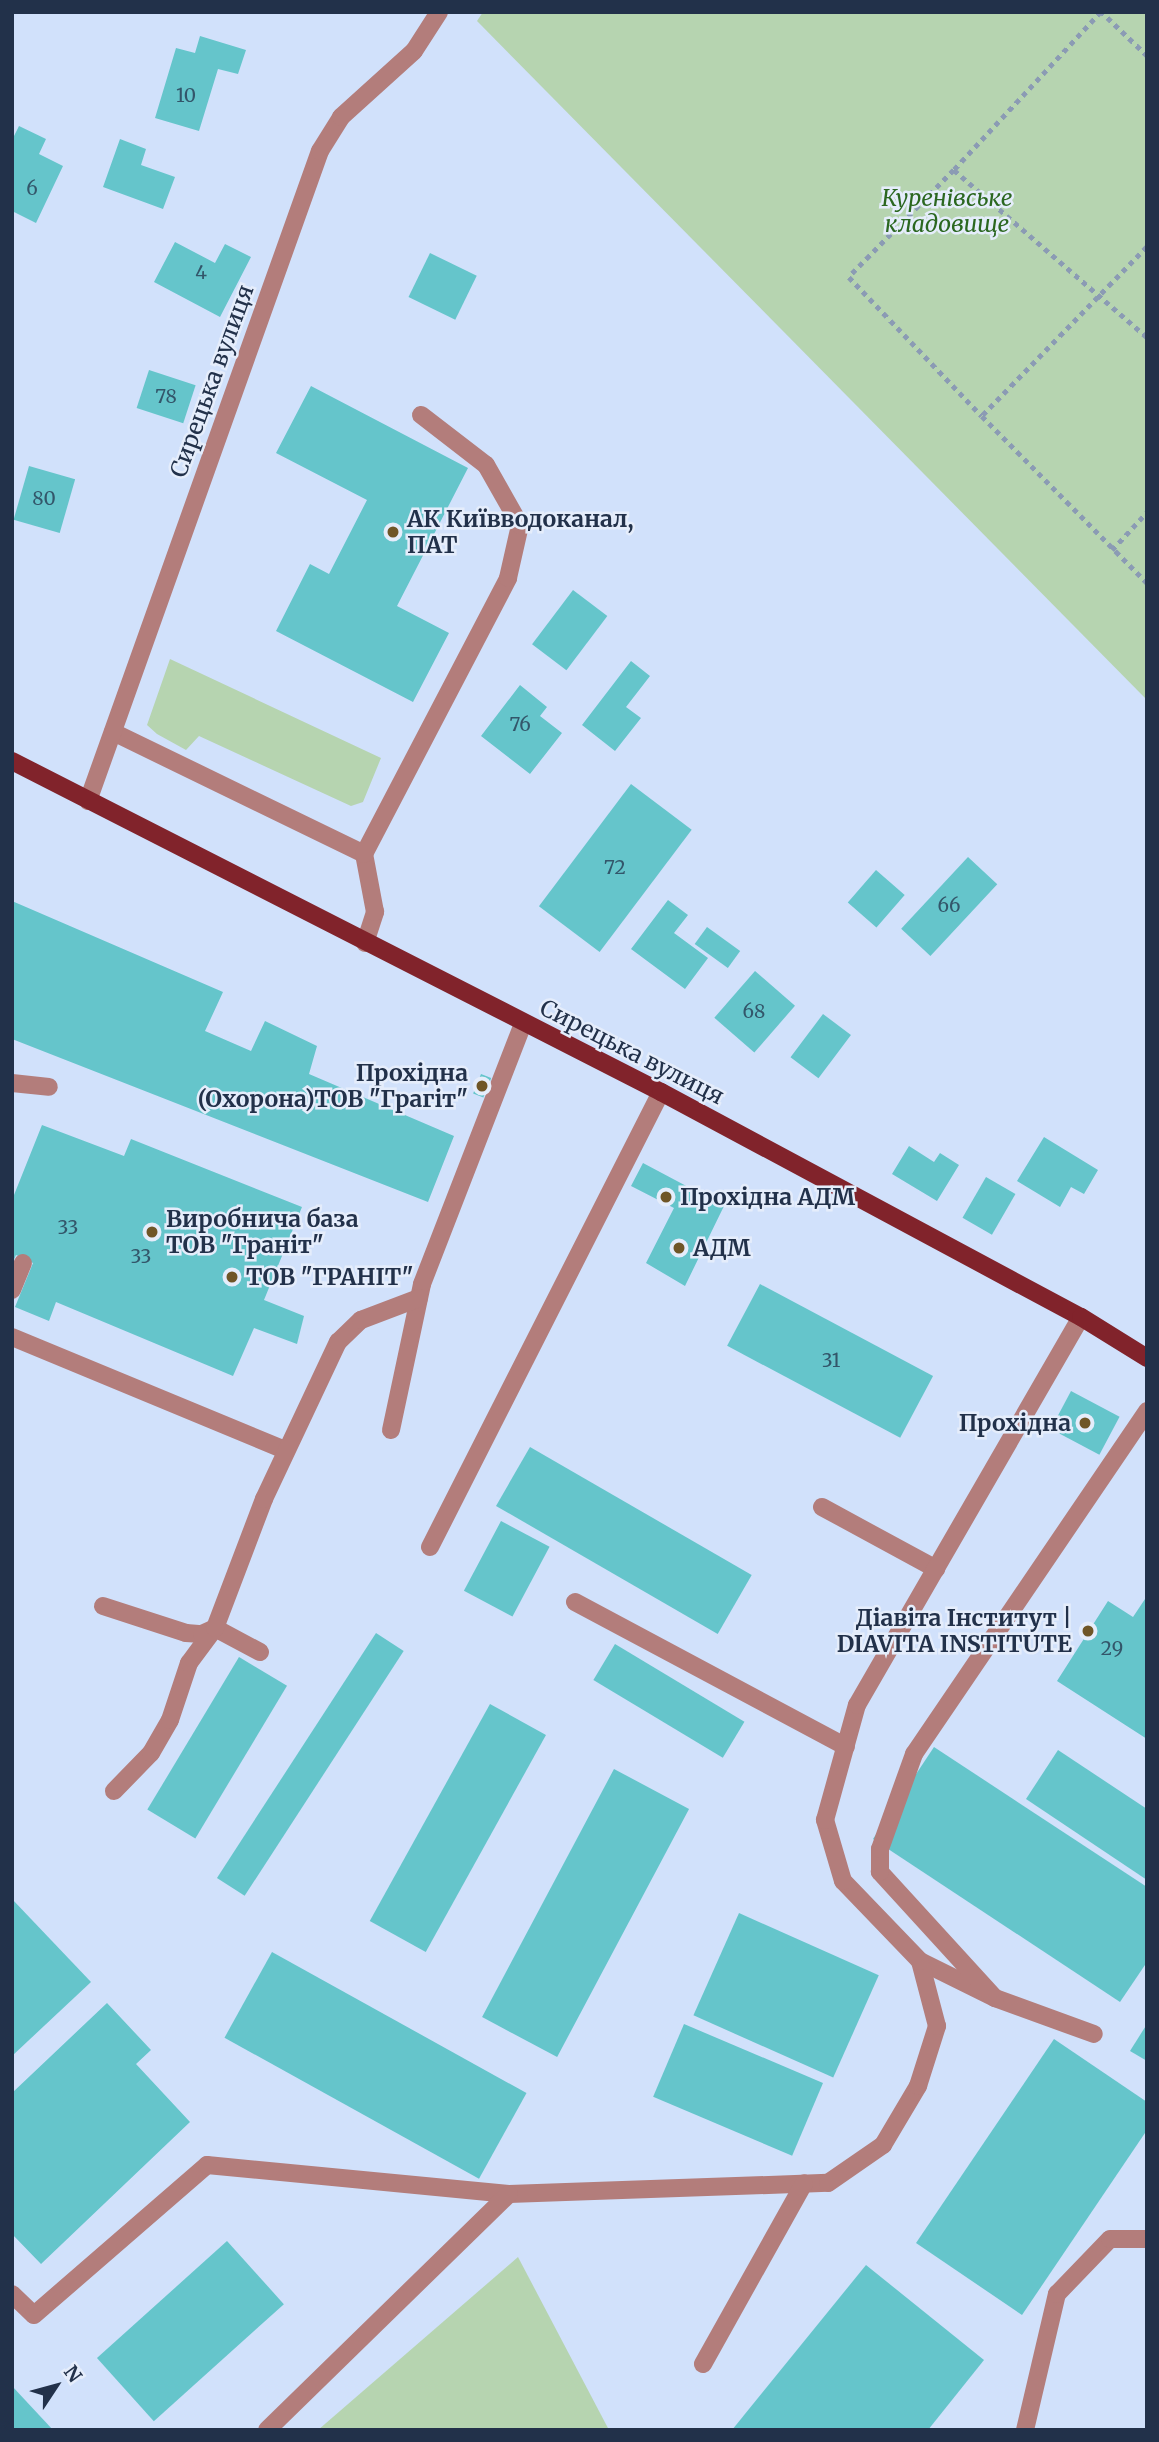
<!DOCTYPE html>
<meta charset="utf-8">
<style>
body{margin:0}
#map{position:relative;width:1159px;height:2442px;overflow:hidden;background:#d1e1fb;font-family:Merriweather,serif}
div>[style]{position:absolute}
.green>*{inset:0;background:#b6d4b0}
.building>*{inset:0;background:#65c5cb;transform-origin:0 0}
.path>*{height:4.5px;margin-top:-2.25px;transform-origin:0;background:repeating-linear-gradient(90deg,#8b9bb4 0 5px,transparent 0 10px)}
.minor>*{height:18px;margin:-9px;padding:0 9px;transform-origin:9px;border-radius:9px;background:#b37d7b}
.major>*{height:18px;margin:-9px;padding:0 9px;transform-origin:9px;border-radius:9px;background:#81232b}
.dots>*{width:19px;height:19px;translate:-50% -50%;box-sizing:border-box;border:4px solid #e5edfb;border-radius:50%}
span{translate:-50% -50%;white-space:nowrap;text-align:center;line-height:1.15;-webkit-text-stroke:5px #e5edfb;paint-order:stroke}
.number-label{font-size:19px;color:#33566a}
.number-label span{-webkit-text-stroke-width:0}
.park-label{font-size:23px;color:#2b6720;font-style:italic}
.street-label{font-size:23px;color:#22314a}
.poi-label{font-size:23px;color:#22314a;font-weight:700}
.left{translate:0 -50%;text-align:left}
.right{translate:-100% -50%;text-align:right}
.frame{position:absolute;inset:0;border:14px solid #22314a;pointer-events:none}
.north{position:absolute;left:21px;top:2351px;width:70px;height:70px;-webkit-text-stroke:5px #e5edfb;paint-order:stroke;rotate:54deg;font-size:19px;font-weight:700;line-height:28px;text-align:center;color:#22314a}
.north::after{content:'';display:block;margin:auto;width:24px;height:32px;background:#22314a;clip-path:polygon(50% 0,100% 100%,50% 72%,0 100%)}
</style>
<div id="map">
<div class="green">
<i style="clip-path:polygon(483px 12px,1147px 12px,1147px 700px,477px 21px)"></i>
<i style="clip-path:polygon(170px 659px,381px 758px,363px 802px,351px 806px,199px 736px,186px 750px,157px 734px,147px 725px)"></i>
<i style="clip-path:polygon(518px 2257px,609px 2430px,318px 2430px)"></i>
</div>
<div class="building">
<i style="clip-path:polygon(200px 36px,246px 50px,238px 74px,218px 69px,199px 131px,155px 118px,176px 48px,195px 53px)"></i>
<i style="clip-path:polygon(19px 126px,46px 139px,39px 154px,63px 166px,36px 223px,12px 211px,12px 140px)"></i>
<i style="clip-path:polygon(120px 139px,146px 149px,141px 165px,175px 177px,163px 209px,103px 187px)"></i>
<i style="clip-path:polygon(175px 242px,215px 263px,225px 244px,251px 257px,220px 317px,154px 282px)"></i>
<i style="left:430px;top:253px;width:52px;height:49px;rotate:26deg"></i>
<i style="left:149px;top:370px;width:49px;height:40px;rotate:18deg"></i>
<i style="clip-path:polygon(311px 386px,468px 468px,397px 606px,449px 633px,413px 702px,276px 631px,310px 564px,329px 574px,367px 500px,276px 453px)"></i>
<i style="left:29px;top:466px;width:48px;height:56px;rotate:16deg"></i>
<i style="left:573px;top:590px;width:43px;height:68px;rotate:37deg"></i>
<i style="clip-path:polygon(631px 661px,650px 676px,626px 707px,641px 718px,615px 751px,582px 725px)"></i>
<i style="clip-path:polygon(520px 685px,547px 707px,540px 716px,562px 733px,530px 774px,481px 736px)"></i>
<i style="left:631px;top:784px;width:76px;height:153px;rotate:37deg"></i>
<i style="left:968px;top:857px;width:40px;height:98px;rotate:43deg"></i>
<i style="left:876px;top:870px;width:38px;height:43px;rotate:41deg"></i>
<i style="clip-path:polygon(668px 900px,688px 915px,674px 933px,708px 958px,685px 989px,631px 949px)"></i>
<i style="clip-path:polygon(12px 901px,223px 992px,205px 1031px,251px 1051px,265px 1021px,317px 1046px,309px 1074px,454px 1136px,428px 1202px,12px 1039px)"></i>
<i style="left:707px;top:927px;width:41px;height:21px;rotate:36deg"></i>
<i style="left:755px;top:971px;width:53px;height:62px;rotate:41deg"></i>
<i style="left:823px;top:1014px;width:35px;height:54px;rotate:37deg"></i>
<i style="left:481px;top:1074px;width:11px;height:21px;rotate:22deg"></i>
<i style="clip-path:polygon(42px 1125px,124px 1156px,131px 1139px,302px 1207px,264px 1300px,304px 1316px,297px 1344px,254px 1328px,233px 1376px,56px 1302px,49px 1321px,15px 1307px,33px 1263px,16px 1255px,12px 1264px,12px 1200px)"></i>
<i style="clip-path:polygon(1044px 1137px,1098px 1170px,1084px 1194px,1071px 1187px,1060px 1207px,1017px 1181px)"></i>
<i style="clip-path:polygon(909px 1146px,934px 1162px,940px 1153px,959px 1165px,937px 1201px,892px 1174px)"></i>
<i style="clip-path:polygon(643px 1163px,724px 1206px,685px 1286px,646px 1263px,674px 1208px,631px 1186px)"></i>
<i style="left:986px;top:1177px;width:34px;height:47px;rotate:30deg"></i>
<i style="left:760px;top:1284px;width:196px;height:70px;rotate:28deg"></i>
<i style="left:1071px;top:1391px;width:55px;height:43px;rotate:28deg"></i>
<i style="left:530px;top:1447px;width:256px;height:68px;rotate:30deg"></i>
<i style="left:501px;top:1521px;width:55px;height:79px;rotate:28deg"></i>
<i style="clip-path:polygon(1147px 1596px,1147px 1739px,1057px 1681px,1108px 1601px,1133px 1617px)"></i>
<i style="left:376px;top:1633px;width:33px;height:292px;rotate:33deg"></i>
<i style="left:615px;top:1644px;width:151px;height:42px;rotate:31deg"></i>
<i style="left:239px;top:1657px;width:56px;height:178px;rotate:31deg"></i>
<i style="left:490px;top:1704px;width:64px;height:248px;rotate:29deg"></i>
<i style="clip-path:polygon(934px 1747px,1147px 1887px,1147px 1962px,1120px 2002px,873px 1839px)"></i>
<i style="clip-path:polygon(1058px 1750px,1147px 1809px,1147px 1880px,1026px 1799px)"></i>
<i style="left:614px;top:1769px;width:85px;height:281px;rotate:28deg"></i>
<i style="clip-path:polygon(12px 1899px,91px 1982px,12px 2056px)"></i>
<i style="left:739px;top:1913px;width:153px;height:112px;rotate:24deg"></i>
<i style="left:272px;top:1952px;width:291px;height:98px;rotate:29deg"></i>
<i style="clip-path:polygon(107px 2003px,151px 2050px,136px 2064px,190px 2122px,41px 2264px,12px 2234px,12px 2093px)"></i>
<i style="left:684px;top:2024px;width:151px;height:79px;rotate:23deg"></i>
<i style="clip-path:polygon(1147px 2024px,1147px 2061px,1130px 2051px)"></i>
<i style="clip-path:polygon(1054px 2039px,1147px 2102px,1147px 2130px,1022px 2315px,916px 2243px)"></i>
<i style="left:227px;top:2241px;width:85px;height:175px;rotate:48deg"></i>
<i style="clip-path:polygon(866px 2265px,984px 2360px,928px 2430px,732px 2430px)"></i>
<i style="clip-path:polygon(12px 2386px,53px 2430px,12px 2430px)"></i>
</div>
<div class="path">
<i style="left:1147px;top:56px;width:64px;rotate:-136.3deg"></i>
<i style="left:1101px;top:12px;width:216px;rotate:132.9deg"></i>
<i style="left:954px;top:170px;width:255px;rotate:40.9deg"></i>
<i style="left:954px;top:170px;width:150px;rotate:134.5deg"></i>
<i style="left:849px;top:277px;width:192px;rotate:46.3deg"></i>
<i style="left:1147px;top:247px;width:236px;rotate:134.3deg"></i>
<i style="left:982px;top:416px;width:235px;rotate:45.3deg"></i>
<i style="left:1112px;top:550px;width:52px;rotate:-47.4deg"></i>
</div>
<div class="minor">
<i style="left:113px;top:732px;width:279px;rotate:25.9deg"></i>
<i style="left:88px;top:801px;width:690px;rotate:-70.36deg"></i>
<i style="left:320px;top:151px;width:40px;rotate:-58deg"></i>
<i style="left:341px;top:117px;width:98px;rotate:-42.1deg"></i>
<i style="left:414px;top:51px;width:46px;rotate:-57.3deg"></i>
<i style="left:365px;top:943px;width:33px;rotate:-72deg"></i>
<i style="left:375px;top:912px;width:59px;rotate:-100.7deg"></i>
<i style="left:364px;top:854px;width:311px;rotate:-62.4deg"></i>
<i style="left:508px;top:578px;width:54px;rotate:-77.2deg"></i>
<i style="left:520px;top:525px;width:69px;rotate:-119.5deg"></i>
<i style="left:486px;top:465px;width:82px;rotate:-142.4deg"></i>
<i style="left:12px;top:1083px;width:37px;rotate:6deg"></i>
<i style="left:12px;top:1290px;width:29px;rotate:-68deg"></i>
<i style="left:12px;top:1337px;width:295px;rotate:22.5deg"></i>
<i style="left:391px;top:1430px;width:149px;rotate:-78deg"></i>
<i style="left:422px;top:1284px;width:279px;rotate:-68.8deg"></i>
<i style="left:822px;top:1507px;width:130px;rotate:28.5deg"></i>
<i style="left:430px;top:1547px;width:510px;rotate:-63.08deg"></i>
<i style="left:575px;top:1602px;width:307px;rotate:28.1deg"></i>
<i style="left:103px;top:1606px;width:87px;rotate:18deg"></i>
<i style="left:186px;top:1633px;width:16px;rotate:4deg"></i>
<i style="left:202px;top:1634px;width:14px;rotate:-25deg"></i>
<i style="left:215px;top:1628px;width:51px;rotate:28.1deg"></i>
<i style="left:114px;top:1791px;width:53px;rotate:-45.8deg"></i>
<i style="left:151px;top:1753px;width:38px;rotate:-60deg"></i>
<i style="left:170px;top:1720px;width:60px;rotate:-71.6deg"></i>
<i style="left:189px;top:1663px;width:44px;rotate:-53.4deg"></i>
<i style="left:215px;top:1628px;width:138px;rotate:-69.2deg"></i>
<i style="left:264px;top:1499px;width:174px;rotate:-64.8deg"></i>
<i style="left:338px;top:1342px;width:32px;rotate:-44deg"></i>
<i style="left:361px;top:1320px;width:62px;rotate:-20.8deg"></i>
<i style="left:920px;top:1961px;width:84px;rotate:26.3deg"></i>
<i style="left:995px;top:1998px;width:105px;rotate:20deg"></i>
<i style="left:995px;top:1998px;width:171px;rotate:-132.4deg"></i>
<i style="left:880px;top:1872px;width:23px;rotate:-90deg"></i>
<i style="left:880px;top:1849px;width:101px;rotate:-70.3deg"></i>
<i style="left:914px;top:1754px;width:415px;rotate:-55.8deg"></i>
<i style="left:12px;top:2294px;width:30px;rotate:44deg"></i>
<i style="left:34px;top:2315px;width:229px;rotate:-40.9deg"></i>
<i style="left:207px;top:2165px;width:303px;rotate:5.5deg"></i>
<i style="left:509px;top:2194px;width:319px;rotate:-2deg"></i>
<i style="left:828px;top:2183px;width:67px;rotate:-34.6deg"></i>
<i style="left:883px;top:2145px;width:69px;rotate:-59.3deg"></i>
<i style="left:918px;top:2086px;width:63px;rotate:-72.4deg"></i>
<i style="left:937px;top:2026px;width:67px;rotate:-104.7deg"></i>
<i style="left:920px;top:1961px;width:111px;rotate:-133.9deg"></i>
<i style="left:843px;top:1881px;width:64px;rotate:-106.4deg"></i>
<i style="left:825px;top:1820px;width:119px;rotate:-74.5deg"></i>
<i style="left:857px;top:1705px;width:448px;rotate:-60deg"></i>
<i style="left:703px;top:2364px;width:207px;rotate:-60.8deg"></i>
<i style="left:267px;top:2430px;width:338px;rotate:-44.3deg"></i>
<i style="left:1025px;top:2430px;width:140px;rotate:-76.8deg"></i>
<i style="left:1057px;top:2294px;width:76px;rotate:-46.1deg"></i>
<i style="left:1110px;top:2239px;width:37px"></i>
</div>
<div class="major">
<i style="left:12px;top:761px;width:729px;rotate:27.02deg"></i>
<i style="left:661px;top:1092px;width:476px;rotate:28.2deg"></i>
<i style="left:1081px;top:1317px;width:78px;rotate:31.8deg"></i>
</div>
<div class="dots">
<i style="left:393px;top:532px;background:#6f5627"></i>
<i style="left:482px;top:1086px;background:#6f5627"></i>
<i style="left:666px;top:1197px;background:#6f5627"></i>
<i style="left:152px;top:1232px;background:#6f5627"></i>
<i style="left:679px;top:1248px;background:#6f5627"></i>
<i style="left:232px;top:1277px;background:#6f5627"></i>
<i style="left:1085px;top:1423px;background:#6f5627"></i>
<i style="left:1088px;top:1631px;background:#6f5627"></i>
</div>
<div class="number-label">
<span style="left:186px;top:96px">10</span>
<span style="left:32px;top:189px">6</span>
<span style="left:201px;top:273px">4</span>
<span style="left:166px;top:397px">78</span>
<span style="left:44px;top:499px">80</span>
<span style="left:520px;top:725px">76</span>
<span style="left:615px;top:868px">72</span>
<span style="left:949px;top:906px">66</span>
<span style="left:754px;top:1012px">68</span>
<span style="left:68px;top:1228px">33</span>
<span style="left:141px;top:1257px">33</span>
<span style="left:831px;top:1361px">31</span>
<span style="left:1112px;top:1649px">29</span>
</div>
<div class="park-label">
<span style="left:947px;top:211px">Куренівське<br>кладовище</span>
</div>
<div class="street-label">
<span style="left:212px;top:381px;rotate:-70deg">Сирецька вулиця</span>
<span style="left:632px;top:1052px;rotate:27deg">Сирецька вулиця</span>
</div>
<div class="poi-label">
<span class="left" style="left:407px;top:532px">АК Київводоканал,<br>ПАТ</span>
<span class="right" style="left:468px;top:1086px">Прохідна<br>(Охорона)ТОВ "Грагіт"</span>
<span class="left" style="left:680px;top:1197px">Прохідна АДМ</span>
<span class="left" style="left:166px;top:1232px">Виробнича база<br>ТОВ "Граніт"</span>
<span class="left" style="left:693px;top:1248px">АДМ</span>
<span class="left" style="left:246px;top:1277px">ТОВ "ГРАНІТ"</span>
<span class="right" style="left:1071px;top:1423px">Прохідна</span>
<span class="right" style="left:1072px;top:1631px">Діавіта Інститут |<br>DIAVITA INSTITUTE</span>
</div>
<div class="frame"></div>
<div class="north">N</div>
</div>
